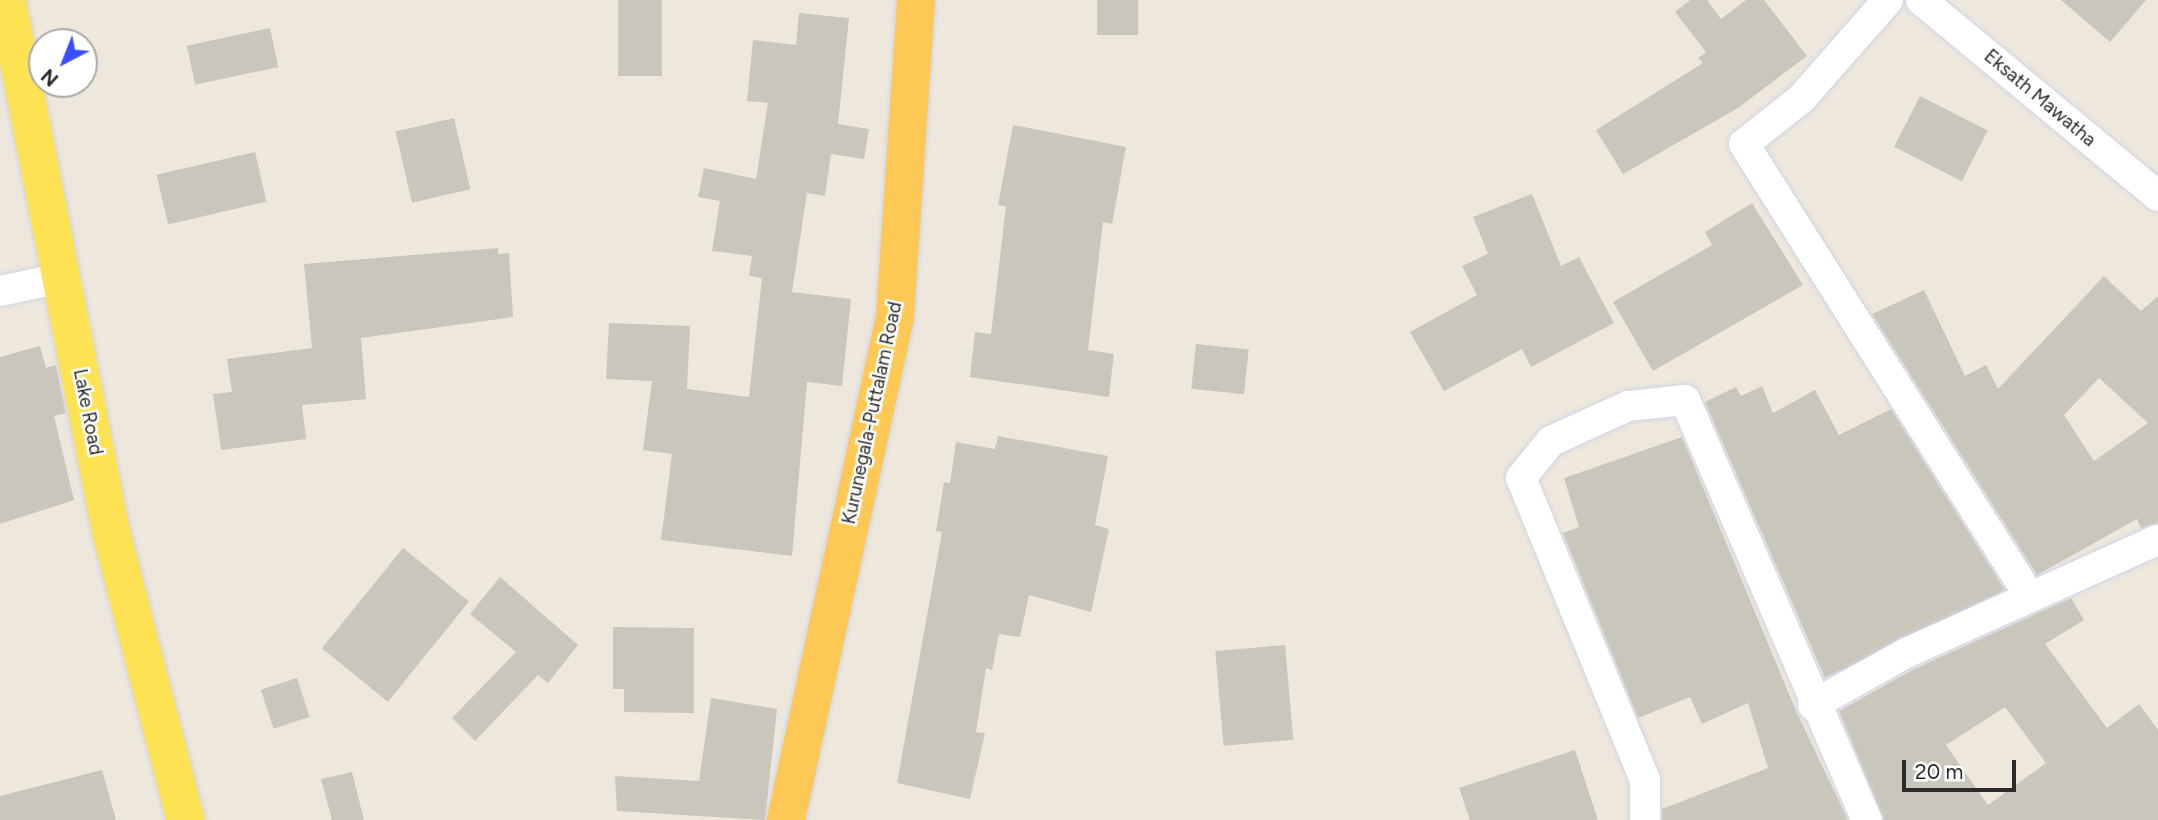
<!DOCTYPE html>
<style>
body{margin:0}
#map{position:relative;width:2158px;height:820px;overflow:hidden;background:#eee8dc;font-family:Figtree,sans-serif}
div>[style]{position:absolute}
.building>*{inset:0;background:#c9c6bb;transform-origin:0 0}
.roads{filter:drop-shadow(0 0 2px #d1d4e5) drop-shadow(0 0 2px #d1d4e5)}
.minor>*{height:30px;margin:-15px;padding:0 15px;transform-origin:15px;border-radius:15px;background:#fff}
.primary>*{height:38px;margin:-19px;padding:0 19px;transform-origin:19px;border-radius:19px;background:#fde253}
.trunk>*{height:38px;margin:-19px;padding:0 19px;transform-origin:19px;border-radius:19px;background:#fec855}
span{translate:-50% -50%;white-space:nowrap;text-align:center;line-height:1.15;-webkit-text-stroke:5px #fff;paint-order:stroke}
.street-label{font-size:19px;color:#2b2b2b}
.north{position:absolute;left:28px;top:28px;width:70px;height:70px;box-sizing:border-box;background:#fff;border:2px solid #aaa;border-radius:50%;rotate:222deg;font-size:19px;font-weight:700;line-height:28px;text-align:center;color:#2b2b2b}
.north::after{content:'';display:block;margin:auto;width:24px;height:32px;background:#394eff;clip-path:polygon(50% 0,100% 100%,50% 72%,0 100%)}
.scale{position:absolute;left:1902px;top:760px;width:114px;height:32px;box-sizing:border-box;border:4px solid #2b2b2b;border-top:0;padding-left:9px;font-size:21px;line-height:24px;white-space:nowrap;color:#2b2b2b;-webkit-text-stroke:5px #fff;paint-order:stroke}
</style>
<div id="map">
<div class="building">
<i style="left:618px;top:0;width:44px;height:76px"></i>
<i style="left:1097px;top:0;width:41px;height:35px"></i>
<i style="clip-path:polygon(1690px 0,1707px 0,1721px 19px,1746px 0,1764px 0,1807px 56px,1738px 108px,1623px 174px,1596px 130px,1703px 63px,1698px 58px,1706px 52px,1675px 12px)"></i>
<i style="clip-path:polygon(2061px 0,2146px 0,2110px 42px)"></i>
<i style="clip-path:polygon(799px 13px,849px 18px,838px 124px,869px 129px,864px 159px,831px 154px,825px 196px,807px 193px,792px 292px,851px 299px,842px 386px,807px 382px,792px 556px,661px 540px,672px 454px,643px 450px,652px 381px,606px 379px,609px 323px,690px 326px,687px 389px,749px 397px,762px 278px,749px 276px,752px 256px,712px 251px,720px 201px,698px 197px,704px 168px,756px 179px,768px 103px,747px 101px,753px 40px,796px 45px)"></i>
<i style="left:270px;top:28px;width:40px;height:85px;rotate:78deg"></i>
<i style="left:1920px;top:96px;width:76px;height:57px;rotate:27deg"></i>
<i style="left:454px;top:118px;width:73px;height:60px;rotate:77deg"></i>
<i style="clip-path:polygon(1013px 125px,1126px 147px,1112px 224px,1103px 222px,1088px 350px,1114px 354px,1109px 397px,970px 377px,975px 332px,991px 334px,1006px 206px,998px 205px)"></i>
<i style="left:255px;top:152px;width:51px;height:101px;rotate:77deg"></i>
<i style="clip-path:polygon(1532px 194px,1561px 266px,1579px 257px,1614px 323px,1531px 367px,1522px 349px,1444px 391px,1410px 332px,1477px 295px,1462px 266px,1488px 254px,1473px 217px)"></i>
<i style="clip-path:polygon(1752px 203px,1803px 285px,1653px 371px,1613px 302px,1712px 245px,1705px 232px)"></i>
<i style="clip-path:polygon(498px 248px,498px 254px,509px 253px,513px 317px,361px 338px,366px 399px,302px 405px,306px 439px,221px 450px,213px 394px,232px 392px,227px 359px,312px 348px,304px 264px)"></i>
<i style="clip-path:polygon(evenodd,2104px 276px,2141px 311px,2158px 296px,2158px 523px,2141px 528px,2137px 519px,2037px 575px,1872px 314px,1924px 290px,1965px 376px,1986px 365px,1998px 389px,2104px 276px,2099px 378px,2148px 423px,2094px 461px,2064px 415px,2099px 378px)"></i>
<i style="left:1196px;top:344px;width:53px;height:45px;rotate:6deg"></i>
<i style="clip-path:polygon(40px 346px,46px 368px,56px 365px,66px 413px,54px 416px,74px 500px,0 524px,0 357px)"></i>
<i style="clip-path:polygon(1762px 386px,1773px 413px,1815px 390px,1839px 435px,1891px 409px,2005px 590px,1825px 678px,1705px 402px,1736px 387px,1741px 396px)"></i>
<i style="clip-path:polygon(998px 436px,1108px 456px,1095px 525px,1109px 529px,1091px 612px,1029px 595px,1020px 637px,999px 634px,992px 670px,986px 668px,976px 732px,985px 733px,970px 799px,897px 783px,942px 532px,936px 531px,944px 482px,950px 483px,956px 442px,995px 449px)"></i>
<i style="clip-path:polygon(1682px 437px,1797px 713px,1848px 820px,1662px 820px,1662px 809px,1768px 768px,1748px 703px,1702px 724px,1690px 697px,1638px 718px,1563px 533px,1579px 527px,1564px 478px)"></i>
<i style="left:403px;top:548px;width:85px;height:129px;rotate:39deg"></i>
<i style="clip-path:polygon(500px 577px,578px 645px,548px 683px,538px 675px,475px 741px,452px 718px,516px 652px,470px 614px)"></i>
<i style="clip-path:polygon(evenodd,2071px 598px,2084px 620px,2045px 644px,2107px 728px,2139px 704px,2158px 730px,2158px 820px,1884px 820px,1839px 711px,1914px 669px,2071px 598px,2005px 707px,2046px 763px,1988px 805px,1946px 745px,2005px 707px)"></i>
<i style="clip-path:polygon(613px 627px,694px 628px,694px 713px,624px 712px,624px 689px,613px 689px)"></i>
<i style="left:1285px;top:645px;width:95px;height:70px;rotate:85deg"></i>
<i style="left:297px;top:678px;width:41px;height:38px;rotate:72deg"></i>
<i style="clip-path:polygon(711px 698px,777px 709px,765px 820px,617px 811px,615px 776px,699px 781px)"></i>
<i style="clip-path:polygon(1575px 750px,1598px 820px,1470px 820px,1459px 788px)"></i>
<i style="clip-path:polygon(102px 770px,116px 820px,0 820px,0 796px)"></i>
<i style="clip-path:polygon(352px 772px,364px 820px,332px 820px,321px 779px)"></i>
</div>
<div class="roads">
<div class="minor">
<i style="left:1888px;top:0;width:130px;rotate:131.3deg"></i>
<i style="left:1802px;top:98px;width:74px;rotate:141.6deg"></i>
<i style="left:1744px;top:144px;width:536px;rotate:57.73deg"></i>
<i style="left:1921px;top:0;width:308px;rotate:39.6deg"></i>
<i style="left:0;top:291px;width:63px;rotate:-11.8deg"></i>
<i style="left:1813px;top:705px;width:107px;rotate:-29.2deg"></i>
<i style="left:1906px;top:653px;width:276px;rotate:-24.2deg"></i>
<i style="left:1645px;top:820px;width:40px;rotate:-90deg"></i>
<i style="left:1645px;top:780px;width:326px;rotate:-112.3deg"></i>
<i style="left:1521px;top:478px;width:48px;rotate:-51deg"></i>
<i style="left:1551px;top:441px;width:85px;rotate:-24.4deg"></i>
<i style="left:1628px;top:406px;width:57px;rotate:-6deg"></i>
<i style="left:1685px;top:400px;width:458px;rotate:66.6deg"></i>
</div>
<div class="primary">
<i style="left:7px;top:0;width:541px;rotate:78.92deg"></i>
<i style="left:111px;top:531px;width:299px;rotate:75.5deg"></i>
</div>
<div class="trunk">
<i style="left:786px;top:820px;width:515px;rotate:-77.77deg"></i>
<i style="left:895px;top:317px;width:318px;rotate:-86.2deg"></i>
</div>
</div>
<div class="street-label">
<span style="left:2040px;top:98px;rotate:40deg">Eksath Mawatha</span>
<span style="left:88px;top:412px;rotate:79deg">Lake Road</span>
<span style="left:872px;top:413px;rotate:-78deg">Kurunegala-Puttalam Road</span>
</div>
<div class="north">N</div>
<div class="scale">20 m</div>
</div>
